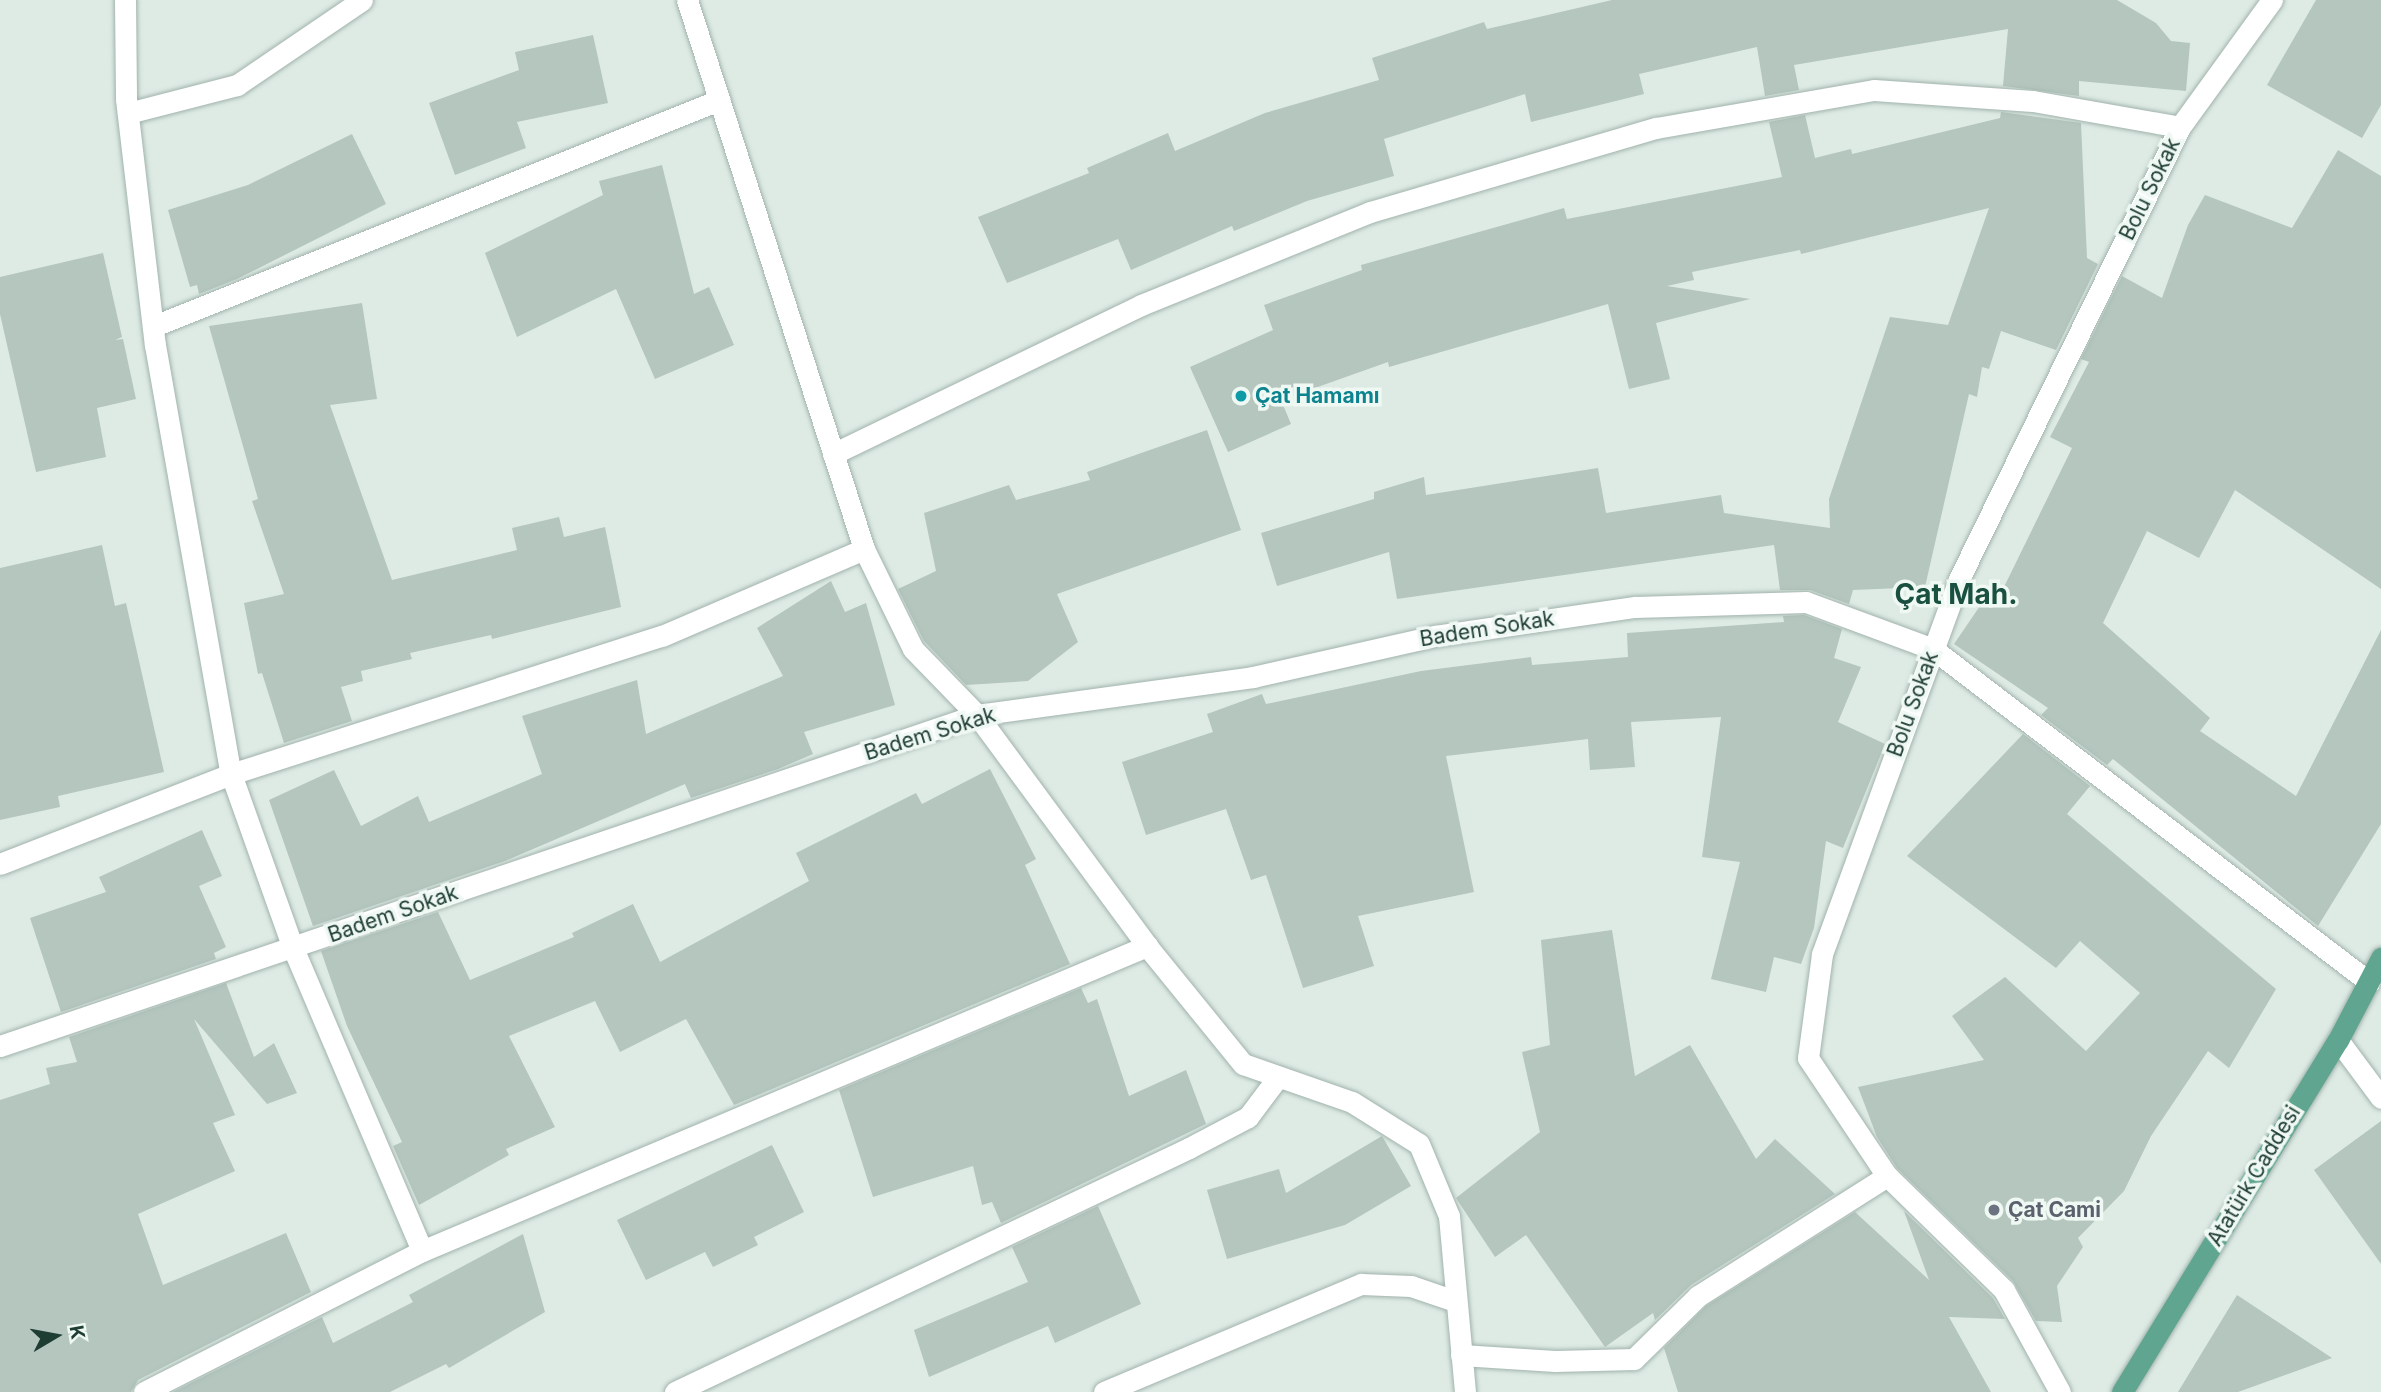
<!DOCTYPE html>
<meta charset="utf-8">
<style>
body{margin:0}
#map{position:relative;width:2381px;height:1392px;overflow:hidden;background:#deebe5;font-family:Inter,sans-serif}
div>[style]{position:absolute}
.building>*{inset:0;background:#b4c6be}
.roads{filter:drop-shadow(0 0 2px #a1b3ac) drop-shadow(0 0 2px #a1b3ac)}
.minor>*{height:21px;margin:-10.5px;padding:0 10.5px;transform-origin:10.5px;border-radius:10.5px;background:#fff}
.major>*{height:21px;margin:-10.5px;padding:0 10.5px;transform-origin:10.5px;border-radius:10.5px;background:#5fa590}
.dots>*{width:19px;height:19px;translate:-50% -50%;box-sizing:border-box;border:4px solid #eff8f3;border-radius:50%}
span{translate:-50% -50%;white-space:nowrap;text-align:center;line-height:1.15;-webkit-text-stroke:7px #eff8f3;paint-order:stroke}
.street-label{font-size:21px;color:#1e3d33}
.culture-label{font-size:21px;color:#0d838f;font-weight:700}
.left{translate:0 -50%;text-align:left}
.worship-label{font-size:21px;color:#5b616d;font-weight:700}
.district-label{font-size:28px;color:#195040;font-weight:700}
.north{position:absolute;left:21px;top:1301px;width:70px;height:70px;-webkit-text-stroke:5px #eff8f3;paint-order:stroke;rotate:80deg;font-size:19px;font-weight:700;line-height:28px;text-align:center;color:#1e3d33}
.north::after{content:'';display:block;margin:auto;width:24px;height:32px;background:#1e3d33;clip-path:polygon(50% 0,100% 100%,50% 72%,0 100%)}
</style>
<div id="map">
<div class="building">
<i style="clip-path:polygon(1612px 0,2117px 0,2156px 23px,2171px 41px,2190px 43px,2186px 91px,2079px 81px,2079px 96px,2003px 86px,2008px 29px,1794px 65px,1799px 90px,1765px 96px,1757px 47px,1639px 74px,1644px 94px,1531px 122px,1525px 94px,1384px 139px,1394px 176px,1307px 201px,1234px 231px,1232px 226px,1131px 270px,1118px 239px,1007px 283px,978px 217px,1089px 173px,1087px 168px,1168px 133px,1175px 151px,1265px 113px,1379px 80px,1372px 58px,1484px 22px,1487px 29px)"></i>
<i style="clip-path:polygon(2316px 0,2381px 0,2381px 105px,2362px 138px,2267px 85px)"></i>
<i style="clip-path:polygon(593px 35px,608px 103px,517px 122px,526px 148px,455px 175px,429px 103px,519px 70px,515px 52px)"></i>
<i style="clip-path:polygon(2001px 112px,2081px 123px,2087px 258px,2098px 264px,2056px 350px,2001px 331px,1989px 369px,1982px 367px,1977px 397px,1969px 394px,1925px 587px,1853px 590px,1849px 604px,1810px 590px,1780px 590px,1774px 545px,1397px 599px,1389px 552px,1277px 586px,1261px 533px,1374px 499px,1374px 492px,1424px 477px,1426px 495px,1598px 468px,1606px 513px,1721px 495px,1724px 513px,1830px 528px,1829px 499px,1890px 317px,1948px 325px,1989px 208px,1801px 254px,1800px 250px,1692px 272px,1694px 280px,1667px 286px,1750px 299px,1656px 323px,1670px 379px,1629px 389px,1608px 304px,1389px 367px,1388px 362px,1281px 400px,1291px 424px,1228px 452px,1190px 367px,1273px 330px,1264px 305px,1362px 270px,1361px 265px,1564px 208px,1567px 219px,1782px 177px,1769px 122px,1805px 115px,1815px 158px,1851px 149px,1852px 154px,2000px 118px)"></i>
<i style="clip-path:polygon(352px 134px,386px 204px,237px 279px,199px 294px,197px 285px,190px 287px,168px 210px,248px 185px)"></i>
<i style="clip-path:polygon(2338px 150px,2381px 176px,2381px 589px,2235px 490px,2199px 558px,2147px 531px,2103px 623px,2210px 718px,2200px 731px,2296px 796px,2381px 630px,2381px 824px,2318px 926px,2113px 759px,2107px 765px,2041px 715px,2048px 708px,1954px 644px,1995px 584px,2003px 589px,2072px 448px,2050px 437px,2089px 362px,2081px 359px,2122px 276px,2162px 298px,2188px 225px,2205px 195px,2292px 228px)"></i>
<i style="clip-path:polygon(662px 165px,694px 294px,709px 287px,734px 345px,655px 379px,616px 289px,517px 337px,485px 253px,603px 195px,599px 181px)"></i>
<i style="clip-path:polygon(103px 253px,122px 337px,115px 340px,123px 339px,136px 399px,97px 408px,106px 457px,36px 472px,0 314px,0 277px)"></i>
<i style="clip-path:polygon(362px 303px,377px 399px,330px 405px,392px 580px,517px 550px,512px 528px,559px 517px,564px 537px,605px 527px,621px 607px,492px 639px,491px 635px,410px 653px,412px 659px,361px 671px,363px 681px,341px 687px,352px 721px,284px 743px,262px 673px,258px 674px,244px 603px,284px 594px,252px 501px,258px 499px,209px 326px)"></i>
<i style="clip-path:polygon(1207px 430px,1241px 530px,1057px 594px,1078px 642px,1028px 681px,966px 685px,924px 641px,898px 589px,936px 571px,924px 513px,1009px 485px,1016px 500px,1090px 480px,1087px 472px)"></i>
<i style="clip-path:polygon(102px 545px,115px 606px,126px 603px,164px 772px,58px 796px,60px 807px,0 820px,0 568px)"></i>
<i style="clip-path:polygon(831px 581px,845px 612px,866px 603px,895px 705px,804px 732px,813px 754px,778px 769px,691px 798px,685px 784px,505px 861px,313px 926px,269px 800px,334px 770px,361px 826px,418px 796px,429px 822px,542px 774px,522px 716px,637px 680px,646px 734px,783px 676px,757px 628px)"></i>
<i style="clip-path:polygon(1804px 615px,1842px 629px,1834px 658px,1861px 667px,1838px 722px,1885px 744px,1843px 848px,1826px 841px,1814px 928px,1801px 964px,1774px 957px,1766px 992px,1711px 979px,1740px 862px,1702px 857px,1721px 717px,1631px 722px,1635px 767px,1590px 770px,1588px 739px,1446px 756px,1474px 892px,1358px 916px,1374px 966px,1303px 988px,1266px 875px,1251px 880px,1226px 809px,1146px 835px,1122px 762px,1213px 732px,1207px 714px,1262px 694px,1266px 704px,1421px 671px,1531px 657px,1532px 665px,1628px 657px,1627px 633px,1784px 622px,1783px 616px)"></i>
<i style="clip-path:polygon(2023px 734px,2090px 786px,2067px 814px,2276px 989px,2229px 1068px,2208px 1051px,2151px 1136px,2124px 1191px,2078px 1238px,2083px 1247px,2057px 1286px,2062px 1322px,2036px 1321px,2013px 1281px,1897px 1168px,1877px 1137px,1858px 1087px,1984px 1060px,1952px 1016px,2005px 977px,2086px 1051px,2140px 993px,2080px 941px,2056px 968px,1907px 856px)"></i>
<i style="clip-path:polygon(990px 769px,1036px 859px,1025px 865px,1070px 964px,734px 1105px,686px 1019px,620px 1052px,595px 1001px,509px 1036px,555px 1127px,506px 1149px,509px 1155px,419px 1205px,393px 1146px,402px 1142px,347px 1026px,321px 951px,438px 912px,470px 980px,574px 937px,572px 933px,633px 904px,660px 962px,809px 881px,796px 853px,916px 793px,922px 804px)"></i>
<i style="clip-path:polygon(202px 830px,222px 876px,199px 886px,226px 947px,214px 953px,216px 959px,61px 1012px,30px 918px,106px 892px,99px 877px)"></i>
<i style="clip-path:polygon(1612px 930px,1635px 1076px,1690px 1045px,1756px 1159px,1775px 1139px,1835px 1194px,1691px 1285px,1655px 1320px,1653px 1313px,1605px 1347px,1526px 1235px,1495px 1257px,1456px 1198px,1540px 1132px,1522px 1052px,1550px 1045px,1541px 940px)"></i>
<i style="clip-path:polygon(226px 983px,254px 1057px,274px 1043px,297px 1093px,267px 1104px,194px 1019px,235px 1115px,213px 1123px,235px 1171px,138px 1214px,163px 1285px,286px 1233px,311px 1292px,138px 1380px,131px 1392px,0 1392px,0 1100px,50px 1084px,46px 1068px,77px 1062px,69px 1037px)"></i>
<i style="clip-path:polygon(1081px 988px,1088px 1003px,1097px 999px,1129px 1096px,1186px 1070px,1206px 1124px,1001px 1223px,992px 1202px,982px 1205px,973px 1166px,873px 1197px,839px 1090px)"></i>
<i style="clip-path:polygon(2381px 1121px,2381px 1264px,2314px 1170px)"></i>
<i style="clip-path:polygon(1382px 1136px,1411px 1186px,1345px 1225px,1227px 1259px,1207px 1190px,1279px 1169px,1286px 1193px)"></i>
<i style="clip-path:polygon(772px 1145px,804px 1212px,754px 1237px,758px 1245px,713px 1267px,705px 1252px,646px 1280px,617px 1220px)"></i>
<i style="clip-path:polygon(1098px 1206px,1141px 1304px,1055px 1343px,1048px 1326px,929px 1377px,914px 1330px,1028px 1282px,1012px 1247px)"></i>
<i style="clip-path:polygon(1904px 1211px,1993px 1298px,2005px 1319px,1949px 1317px,1991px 1392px,1678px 1392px,1664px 1348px,1706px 1306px,1855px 1212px,1929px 1280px)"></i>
<i style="clip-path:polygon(523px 1234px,545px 1312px,449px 1368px,446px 1364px,390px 1392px,173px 1392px,322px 1317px,333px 1343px,413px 1302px,409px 1295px)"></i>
<i style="clip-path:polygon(2237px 1295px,2332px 1358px,2238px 1392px,2178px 1392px)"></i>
</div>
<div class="roads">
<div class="minor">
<i style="left:125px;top:0;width:99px;rotate:89.4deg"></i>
<i style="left:126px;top:99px;width:248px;rotate:83.3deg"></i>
<i style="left:155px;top:345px;width:436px;rotate:80deg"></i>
<i style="left:231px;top:774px;width:185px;rotate:70.4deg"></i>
<i style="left:293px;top:948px;width:329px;rotate:66.9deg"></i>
<i style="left:687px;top:0;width:577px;rotate:72.13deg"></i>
<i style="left:864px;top:549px;width:111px;rotate:63.9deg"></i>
<i style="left:913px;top:649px;width:92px;rotate:45.9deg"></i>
<i style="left:977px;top:715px;width:287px;rotate:53.6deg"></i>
<i style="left:1147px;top:946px;width:152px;rotate:50.9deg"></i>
<i style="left:1243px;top:1064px;width:115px;rotate:19.2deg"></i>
<i style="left:1352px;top:1102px;width:79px;rotate:32.1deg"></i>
<i style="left:1419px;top:1144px;width:78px;rotate:67.4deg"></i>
<i style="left:1449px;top:1216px;width:177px;rotate:84.8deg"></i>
<i style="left:128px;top:113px;width:113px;rotate:-14.4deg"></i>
<i style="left:237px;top:85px;width:151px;rotate:-34.2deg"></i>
<i style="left:154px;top:326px;width:609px;rotate:-21.8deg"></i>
<i style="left:833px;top:454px;width:342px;rotate:-25.8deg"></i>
<i style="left:1141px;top:305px;width:247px;rotate:-22.1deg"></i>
<i style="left:1370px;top:212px;width:298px;rotate:-16.4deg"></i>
<i style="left:1656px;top:128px;width:221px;rotate:-9.9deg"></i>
<i style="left:1874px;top:90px;width:159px;rotate:4deg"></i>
<i style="left:2033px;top:101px;width:149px;rotate:10deg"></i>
<i style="left:0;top:864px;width:248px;rotate:-21.3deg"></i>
<i style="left:231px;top:774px;width:453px;rotate:-17.8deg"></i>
<i style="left:662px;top:636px;width:220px;rotate:-23.3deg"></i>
<i style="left:2338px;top:1040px;width:72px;rotate:53.4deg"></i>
<i style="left:0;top:1046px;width:1032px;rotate:-18.72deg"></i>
<i style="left:977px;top:715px;width:279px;rotate:-7.8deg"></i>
<i style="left:1253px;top:677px;width:187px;rotate:-12.7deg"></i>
<i style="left:1435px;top:636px;width:202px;rotate:-8.3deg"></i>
<i style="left:1635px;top:607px;width:171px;rotate:-1.7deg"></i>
<i style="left:1806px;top:602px;width:135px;rotate:20.3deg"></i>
<i style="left:1933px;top:649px;width:549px;rotate:37.37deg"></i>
<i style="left:1461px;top:1355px;width:94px;rotate:3.7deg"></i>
<i style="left:1555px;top:1361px;width:79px;rotate:-1.5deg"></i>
<i style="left:1634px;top:1359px;width:90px;rotate:-44.5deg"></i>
<i style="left:1698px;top:1296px;width:224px;rotate:-32.4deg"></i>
<i style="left:144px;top:1392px;width:312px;rotate:-26.9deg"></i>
<i style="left:422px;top:1251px;width:787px;rotate:-22.82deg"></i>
<i style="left:675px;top:1392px;width:569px;rotate:-25.39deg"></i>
<i style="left:1189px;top:1148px;width:67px;rotate:-27.7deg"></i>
<i style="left:1248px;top:1117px;width:50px;rotate:-53.1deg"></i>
<i style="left:1104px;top:1392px;width:279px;rotate:-22.8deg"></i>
<i style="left:1361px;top:1284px;width:50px;rotate:2.3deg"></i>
<i style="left:1411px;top:1286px;width:46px;rotate:18.8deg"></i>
<i style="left:2060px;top:1392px;width:116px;rotate:-118.8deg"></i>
<i style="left:2004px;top:1290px;width:163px;rotate:-135.7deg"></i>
<i style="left:1887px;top:1176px;width:142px;rotate:-123.8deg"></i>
<i style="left:1808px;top:1058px;width:105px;rotate:-82.3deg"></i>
<i style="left:1822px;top:954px;width:399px;rotate:-69.9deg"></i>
<i style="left:1959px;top:579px;width:503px;rotate:-63.94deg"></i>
<i style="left:2180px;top:127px;width:157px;rotate:-54.1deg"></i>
</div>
<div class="major">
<i style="left:2122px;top:1392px;width:413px;rotate:-58.5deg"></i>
<i style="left:2338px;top:1040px;width:93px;rotate:-62.3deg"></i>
</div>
</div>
<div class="dots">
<i style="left:1241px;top:396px;background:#0f9aa8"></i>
<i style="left:1994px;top:1210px;background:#6b7280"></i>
</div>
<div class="street-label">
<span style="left:2150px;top:189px;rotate:-64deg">Bolu Sokak</span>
<span style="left:1487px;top:629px;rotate:-9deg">Badem Sokak</span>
<span style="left:1913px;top:704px;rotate:-70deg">Bolu Sokak</span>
<span style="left:930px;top:734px;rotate:-17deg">Badem Sokak</span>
<span style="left:393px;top:914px;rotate:-19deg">Badem Sokak</span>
<span style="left:2254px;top:1176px;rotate:-59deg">Atatürk Caddesi</span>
</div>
<div class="culture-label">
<span class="left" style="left:1255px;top:396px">Çat Hamamı</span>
</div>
<div class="worship-label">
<span class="left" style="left:2008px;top:1210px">Çat Cami</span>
</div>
<div class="district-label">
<span style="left:1956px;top:594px">Çat Mah.</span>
</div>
<div class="north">K</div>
</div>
